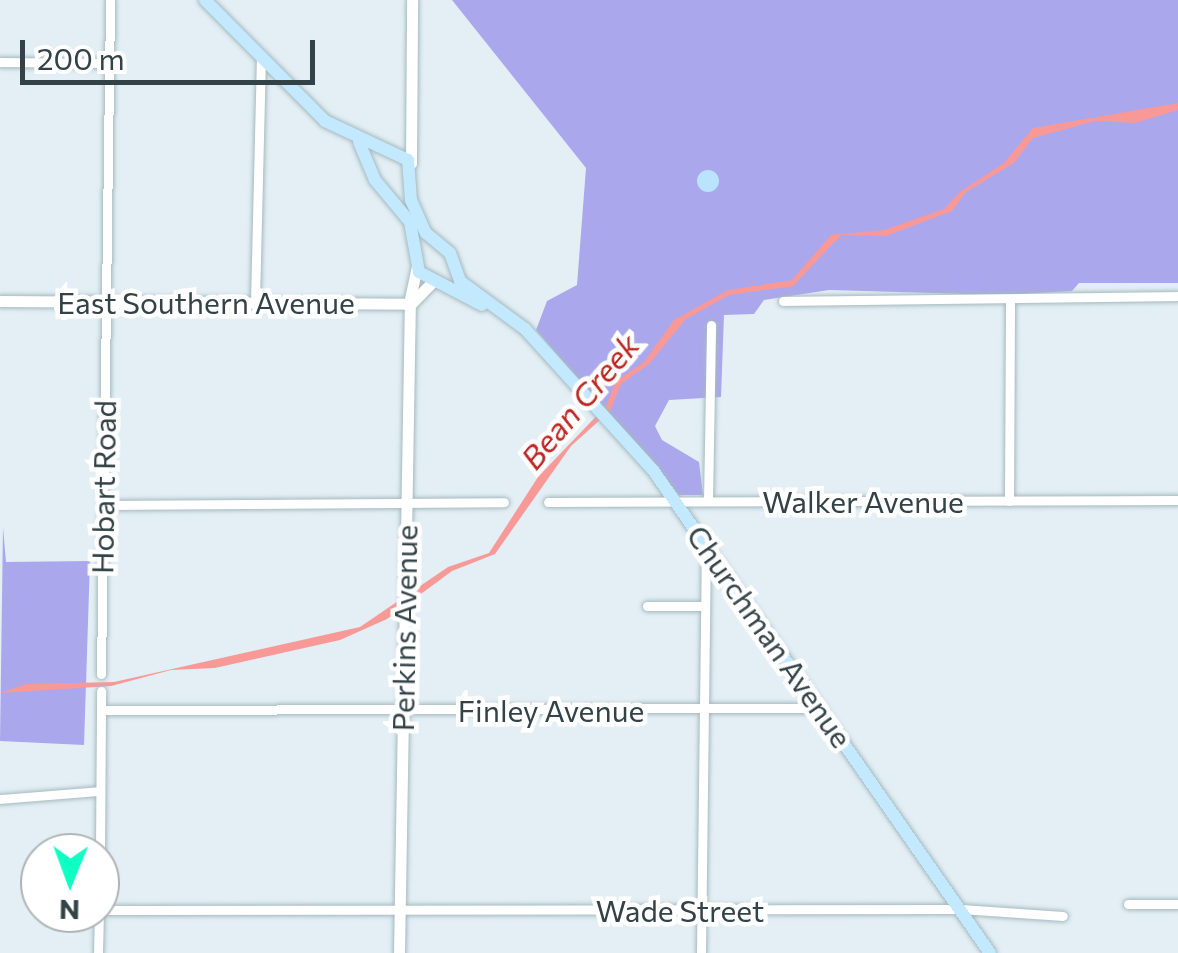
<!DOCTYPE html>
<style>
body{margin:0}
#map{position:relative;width:1178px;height:953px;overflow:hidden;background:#e3eff4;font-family:Commissioner,sans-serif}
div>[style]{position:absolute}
.green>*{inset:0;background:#aba7ed}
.sand>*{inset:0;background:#bae3fd}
.round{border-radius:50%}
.water>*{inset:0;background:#f89998}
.roads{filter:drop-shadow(0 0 2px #a5b9c0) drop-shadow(0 0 2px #a5b9c0)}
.minor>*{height:9px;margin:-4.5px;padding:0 4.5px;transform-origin:4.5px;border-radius:4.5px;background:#fff}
.tertiary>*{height:11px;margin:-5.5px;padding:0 5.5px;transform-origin:5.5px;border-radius:5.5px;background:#fff}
.secondary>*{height:12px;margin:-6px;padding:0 6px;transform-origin:6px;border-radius:6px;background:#c2e9ff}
span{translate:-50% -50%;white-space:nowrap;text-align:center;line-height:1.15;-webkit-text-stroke:9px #fff;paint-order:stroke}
.street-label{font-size:30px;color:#334246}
.water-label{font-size:32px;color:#bd2521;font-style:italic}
.north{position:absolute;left:20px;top:833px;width:100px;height:100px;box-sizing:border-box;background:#fff;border:2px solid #adb3b5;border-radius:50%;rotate:181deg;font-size:28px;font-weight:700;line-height:40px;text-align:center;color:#334246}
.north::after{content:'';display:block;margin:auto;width:35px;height:45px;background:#0fffc3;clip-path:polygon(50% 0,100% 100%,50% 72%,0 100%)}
.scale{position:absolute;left:20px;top:40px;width:295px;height:45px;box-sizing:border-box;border:5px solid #334246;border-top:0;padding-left:12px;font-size:30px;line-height:35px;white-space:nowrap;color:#334246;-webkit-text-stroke:8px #fff;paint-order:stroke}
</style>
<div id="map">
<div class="green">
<i style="clip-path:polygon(452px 0,1178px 0,1178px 283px,1079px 283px,1072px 291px,1001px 295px,829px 290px,764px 300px,754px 314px,724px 315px,721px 397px,669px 400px,655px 426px,662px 440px,699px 462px,703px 495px,679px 495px,536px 330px,547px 301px,577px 285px,586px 168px)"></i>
<i style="clip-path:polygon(3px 527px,6px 562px,90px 561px,84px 745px,0 741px)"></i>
</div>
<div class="sand">
<i class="round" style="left:697px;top:170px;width:22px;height:22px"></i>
</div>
<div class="water">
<i style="clip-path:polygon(1178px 103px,1178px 110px,1135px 123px,1095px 121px,1033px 138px,1014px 163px,966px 192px,952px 211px,886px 236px,841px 235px,793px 286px,729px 295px,686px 319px,649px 364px,621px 384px,610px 411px,571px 446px,495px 554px,452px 571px,387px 619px,340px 640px,215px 668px,171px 670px,111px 686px,0 693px,27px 684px,114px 682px,360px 627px,448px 567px,489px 553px,538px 477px,606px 406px,616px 381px,644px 362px,674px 320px,728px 290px,792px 280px,831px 235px,884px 230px,944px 209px,960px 192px,1004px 163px,1033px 128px)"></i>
</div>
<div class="roads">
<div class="minor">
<i style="left:0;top:62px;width:110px;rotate:0.5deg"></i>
<i style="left:255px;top:301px;width:243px;rotate:-88.6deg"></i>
<i style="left:783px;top:301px;width:395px;rotate:-0.7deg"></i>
<i style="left:708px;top:501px;width:176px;rotate:-89deg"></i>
<i style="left:1009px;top:501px;width:202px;rotate:-89.7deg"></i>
<i style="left:548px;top:502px;width:630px;rotate:-0.18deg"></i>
<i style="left:103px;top:505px;width:401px;rotate:-0.4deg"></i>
<i style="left:647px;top:606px;width:58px"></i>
<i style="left:101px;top:674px;width:674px;rotate:-89.23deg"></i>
<i style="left:101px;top:710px;width:719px;rotate:-0.16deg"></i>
<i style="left:0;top:799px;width:100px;rotate:-4.6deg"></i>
<i style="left:100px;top:853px;width:162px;rotate:-89.6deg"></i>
<i style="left:1128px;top:904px;width:50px"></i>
<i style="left:100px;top:910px;width:861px;rotate:-0.07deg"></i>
<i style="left:961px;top:909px;width:102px;rotate:3.9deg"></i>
<i style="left:98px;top:953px;width:40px;rotate:-88.6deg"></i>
<i style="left:701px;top:953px;width:407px;rotate:-89.3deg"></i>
</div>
<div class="tertiary">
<i style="left:411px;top:163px;width:163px;rotate:-89.6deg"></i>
<i style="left:0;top:301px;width:411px;rotate:0.4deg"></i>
<i style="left:411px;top:304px;width:30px;rotate:-46deg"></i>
<i style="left:399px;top:953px;width:654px;rotate:-89.04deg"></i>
<i style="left:410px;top:299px;width:33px;rotate:-78deg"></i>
</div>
<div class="secondary">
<i style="left:205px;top:0;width:170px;rotate:45.2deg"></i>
<i style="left:325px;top:121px;width:92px;rotate:25.2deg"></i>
<i style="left:408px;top:160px;width:40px;rotate:85.7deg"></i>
<i style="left:411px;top:200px;width:36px;rotate:66deg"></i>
<i style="left:426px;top:233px;width:31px;rotate:40deg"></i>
<i style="left:450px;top:253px;width:30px;rotate:70deg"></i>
<i style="left:460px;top:281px;width:81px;rotate:36.4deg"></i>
<i style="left:525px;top:329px;width:190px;rotate:47.8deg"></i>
<i style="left:653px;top:470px;width:589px;rotate:55.1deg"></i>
<i style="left:359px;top:142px;width:41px;rotate:67.2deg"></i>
<i style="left:375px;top:180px;width:55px;rotate:50.2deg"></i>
<i style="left:410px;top:222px;width:51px;rotate:79.8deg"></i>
<i style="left:419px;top:272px;width:71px;rotate:27.6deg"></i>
</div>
</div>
<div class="street-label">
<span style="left:206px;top:302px">East Southern Avenue</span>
<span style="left:103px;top:487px;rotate:-89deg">Hobart Road</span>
<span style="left:863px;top:501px">Walker Avenue</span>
<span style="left:404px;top:628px;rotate:-89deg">Perkins Avenue</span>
<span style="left:770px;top:636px;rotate:55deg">Churchman Avenue</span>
<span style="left:551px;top:710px">Finley Avenue</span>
<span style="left:680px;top:910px">Wade Street</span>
</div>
<div class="water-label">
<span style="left:579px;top:401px;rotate:-50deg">Bean Creek</span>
</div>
<div class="north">N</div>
<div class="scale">200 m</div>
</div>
